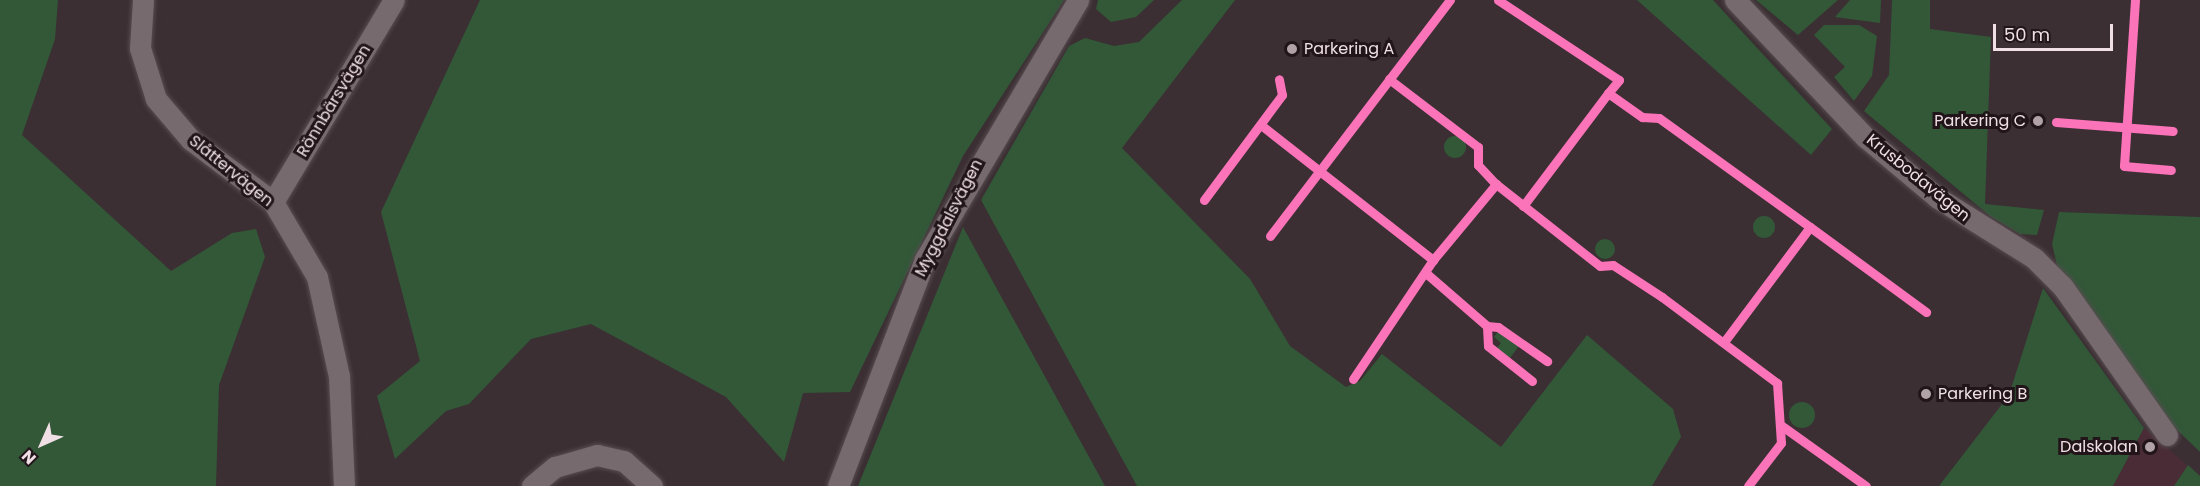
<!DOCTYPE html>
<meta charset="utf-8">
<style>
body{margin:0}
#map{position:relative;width:2200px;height:486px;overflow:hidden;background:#3b2f33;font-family:Poppins,sans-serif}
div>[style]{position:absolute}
.built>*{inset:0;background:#4a2c37}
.green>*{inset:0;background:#325838}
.round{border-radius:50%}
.roads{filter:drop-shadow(0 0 2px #574c50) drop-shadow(0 0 2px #574c50)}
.minor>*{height:21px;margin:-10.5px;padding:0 10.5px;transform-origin:10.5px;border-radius:10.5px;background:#766a6e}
.cycleway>*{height:9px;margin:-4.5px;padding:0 4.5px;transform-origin:4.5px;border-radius:4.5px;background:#fb73b8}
.dots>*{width:16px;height:16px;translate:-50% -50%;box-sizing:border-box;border:3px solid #211519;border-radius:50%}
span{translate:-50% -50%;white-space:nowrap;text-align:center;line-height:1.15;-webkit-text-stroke:6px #211519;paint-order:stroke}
.poi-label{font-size:16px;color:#f0e0e5}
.left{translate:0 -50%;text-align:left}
.right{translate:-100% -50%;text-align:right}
.street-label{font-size:16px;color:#f0e0e5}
.north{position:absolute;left:12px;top:414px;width:60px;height:60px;-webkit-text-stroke:4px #211519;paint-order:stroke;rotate:225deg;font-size:16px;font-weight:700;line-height:24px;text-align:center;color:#f0e0e5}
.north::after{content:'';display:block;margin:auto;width:21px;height:27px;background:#f0e0e5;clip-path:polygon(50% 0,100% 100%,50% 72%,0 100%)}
.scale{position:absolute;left:1993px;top:24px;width:120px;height:27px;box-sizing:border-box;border:3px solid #f0e0e5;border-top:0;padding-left:8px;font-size:18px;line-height:21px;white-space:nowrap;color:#f0e0e5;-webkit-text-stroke:4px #211519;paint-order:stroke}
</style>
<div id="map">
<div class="built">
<i style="clip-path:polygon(2144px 428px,2200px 476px,2200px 486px,2113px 486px)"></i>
</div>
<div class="green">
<i style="clip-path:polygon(0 0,58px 0,55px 39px,22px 135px,171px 271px,232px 233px,256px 229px,265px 257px,219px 385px,216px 486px,0 486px)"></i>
<i style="clip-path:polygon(480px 0,1064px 0,963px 156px,850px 392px,803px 393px,784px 462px,726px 397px,591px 324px,531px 339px,469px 404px,446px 411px,395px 459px,377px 396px,420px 361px,381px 212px)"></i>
<i style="clip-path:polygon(1098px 0,1154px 0,1136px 17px,1111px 22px,1096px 9px)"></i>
<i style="clip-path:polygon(1182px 0,1235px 0,1122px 148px,1250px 279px,1290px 346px,1346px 387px,1360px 381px,1382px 354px,1501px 447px,1587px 335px,1673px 409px,1681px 437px,1652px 486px,1137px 486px,981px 200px,1069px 46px,1085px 38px,1114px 46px,1139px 42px)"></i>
<i style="clip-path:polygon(1637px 0,1713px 0,1832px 129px,1811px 155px)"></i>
<i style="clip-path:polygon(1756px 0,1838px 0,1798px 35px)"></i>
<i style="clip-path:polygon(1850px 0,1881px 0,1880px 23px,1835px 17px)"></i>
<i style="clip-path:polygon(1892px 0,1930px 0,1930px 29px,1991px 37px,1985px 204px,2044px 210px,2037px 235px,2020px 234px,1990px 216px,1864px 111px,1889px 75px)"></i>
<i style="clip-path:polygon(1824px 25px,1859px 25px,1877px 36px,1872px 76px,1854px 101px,1834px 77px,1845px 67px,1814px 35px)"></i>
<i class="round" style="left:1444px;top:136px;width:22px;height:22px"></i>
<i style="clip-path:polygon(2059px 212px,2200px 217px,2200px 452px,2174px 427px,2057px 265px,2052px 244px)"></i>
<i class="round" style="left:1753px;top:216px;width:22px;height:22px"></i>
<i style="clip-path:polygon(963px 227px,1032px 353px,1105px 486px,858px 486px)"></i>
<i class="round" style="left:1595px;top:239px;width:20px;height:20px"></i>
<i style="clip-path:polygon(2043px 288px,2144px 428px,2113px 486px,1939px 486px,2009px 395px)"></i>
<i style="clip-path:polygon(1499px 330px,1519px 346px,1510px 358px,1497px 348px,1501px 343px,1494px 337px)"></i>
<i class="round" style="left:1789px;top:402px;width:26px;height:26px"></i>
<i style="clip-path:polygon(2188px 465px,2200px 476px,2200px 486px,2174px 486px)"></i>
</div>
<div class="roads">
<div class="minor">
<i style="left:143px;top:0;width:48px;rotate:93.6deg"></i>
<i style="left:140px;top:48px;width:53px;rotate:72.6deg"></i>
<i style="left:156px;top:99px;width:54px;rotate:49.5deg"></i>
<i style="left:191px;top:140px;width:103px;rotate:37.1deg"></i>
<i style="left:273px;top:202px;width:87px;rotate:59.6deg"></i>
<i style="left:317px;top:277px;width:101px;rotate:77.5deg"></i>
<i style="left:339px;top:376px;width:110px;rotate:87.4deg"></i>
<i style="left:1735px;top:0;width:189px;rotate:46.5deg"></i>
<i style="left:1865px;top:137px;width:95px;rotate:39.9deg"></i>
<i style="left:1938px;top:198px;width:113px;rotate:32deg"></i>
<i style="left:2034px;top:258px;width:41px;rotate:45deg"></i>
<i style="left:2063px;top:287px;width:181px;rotate:54.9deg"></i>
<i style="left:273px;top:202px;width:235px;rotate:-59.1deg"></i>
<i style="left:532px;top:486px;width:30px;rotate:-40deg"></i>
<i style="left:555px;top:467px;width:44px;rotate:-15.9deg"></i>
<i style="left:597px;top:455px;width:28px;rotate:13deg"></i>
<i style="left:624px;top:461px;width:38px;rotate:42deg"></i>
<i style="left:838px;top:486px;width:243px;rotate:-69deg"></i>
<i style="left:925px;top:259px;width:301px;rotate:-59.4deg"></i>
</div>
</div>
<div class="cycleway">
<i style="left:1498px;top:0;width:145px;rotate:33.5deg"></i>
<i style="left:1619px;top:80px;width:17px;rotate:130deg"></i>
<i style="left:1608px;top:93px;width:42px;rotate:35.2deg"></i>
<i style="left:1642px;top:117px;width:17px;rotate:3deg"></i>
<i style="left:1659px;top:118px;width:186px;rotate:35.8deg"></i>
<i style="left:1810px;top:227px;width:144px;rotate:126.8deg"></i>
<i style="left:2135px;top:0;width:166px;rotate:93.8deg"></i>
<i style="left:2124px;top:166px;width:47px;rotate:4.9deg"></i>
<i style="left:1389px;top:79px;width:112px;rotate:37.4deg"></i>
<i style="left:1478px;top:147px;width:18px;rotate:90deg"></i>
<i style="left:1478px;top:165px;width:26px;rotate:47deg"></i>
<i style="left:2056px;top:122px;width:117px;rotate:4.4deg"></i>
<i style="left:1261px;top:125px;width:219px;rotate:38.1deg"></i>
<i style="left:1204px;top:200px;width:131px;rotate:-53.4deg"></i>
<i style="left:1282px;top:95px;width:16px;rotate:-101deg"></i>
<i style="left:1523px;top:206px;width:141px;rotate:-53deg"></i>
<i style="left:1810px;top:227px;width:144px;rotate:36.2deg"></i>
<i style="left:1270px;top:236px;width:297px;rotate:-52.7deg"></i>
<i style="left:1427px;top:274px;width:79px;rotate:40.9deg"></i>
<i style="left:1353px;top:379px;width:143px;rotate:-56.1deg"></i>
<i style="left:1433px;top:260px;width:99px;rotate:-50.3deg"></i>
<i style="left:1496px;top:184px;width:132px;rotate:38.3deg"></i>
<i style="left:1600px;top:266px;width:13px;rotate:-4deg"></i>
<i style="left:1613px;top:265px;width:59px;rotate:33.1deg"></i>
<i style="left:1662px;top:297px;width:144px;rotate:36.8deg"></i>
<i style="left:1777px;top:383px;width:60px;rotate:86.2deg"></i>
<i style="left:1781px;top:443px;width:54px;rotate:127.5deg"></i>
<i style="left:1532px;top:381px;width:56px;rotate:-141.5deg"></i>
<i style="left:1488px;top:346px;width:20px;rotate:-93deg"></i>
<i style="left:1487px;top:326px;width:11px;rotate:5deg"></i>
<i style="left:1498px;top:327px;width:60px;rotate:34.8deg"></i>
<i style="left:1782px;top:426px;width:103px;rotate:35.5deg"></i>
</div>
<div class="dots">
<i style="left:1292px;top:49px;background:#b1a2a7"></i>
<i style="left:2038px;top:121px;background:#b1a2a7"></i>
<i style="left:1926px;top:394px;background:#b1a2a7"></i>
<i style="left:2150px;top:447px;background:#b1a2a7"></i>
</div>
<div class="poi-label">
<span class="left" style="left:1304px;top:49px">Parkering A</span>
<span class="right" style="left:2026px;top:121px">Parkering C</span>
<span class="left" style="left:1938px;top:394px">Parkering B</span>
<span class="right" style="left:2138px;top:447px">Dalskolan</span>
</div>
<div class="street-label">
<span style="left:334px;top:101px;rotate:-59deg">Rönnbärsvägen</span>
<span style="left:231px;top:171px;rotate:39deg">Slåttervägen</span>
<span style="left:1918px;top:178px;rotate:39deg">Krusbodavägen</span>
<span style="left:949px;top:218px;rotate:-63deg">Myggdalsvägen</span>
</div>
<div class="north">N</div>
<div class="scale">50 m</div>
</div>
